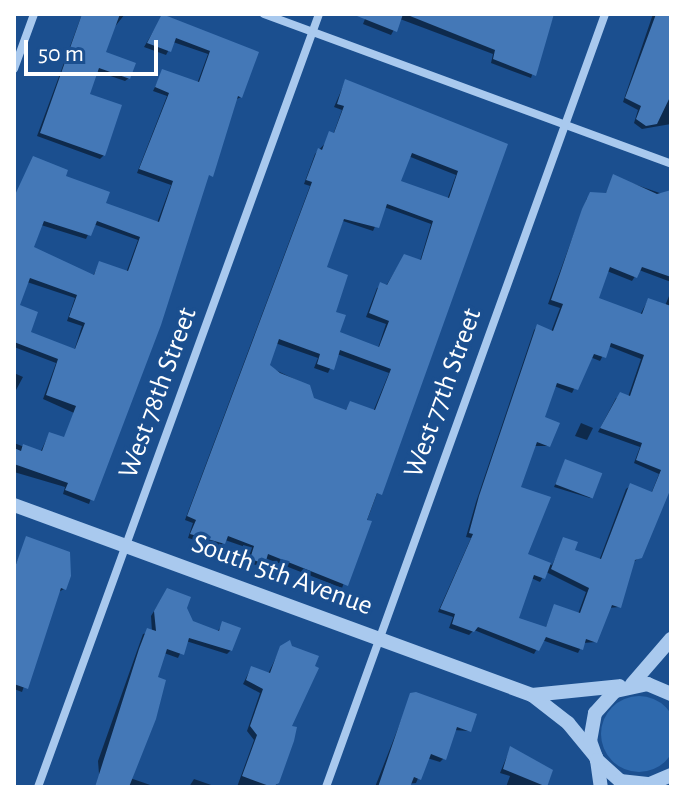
<!DOCTYPE html>
<style>
body{margin:0}
#map{position:relative;width:685px;height:801px;overflow:hidden;background:#1b4f8f;font-family:"Alegreya Sans",sans-serif}
div>[style]{position:absolute}
.green>*{inset:0;background:#2e69ad}
.round{border-radius:50%}
.shadow>*{inset:0;background:#0007}
.building>*{inset:0;background:#4478b7;transform-origin:0 0}
.minor>*{height:8px;margin:-4px;padding:0 4px;transform-origin:4px;border-radius:4px;background:#a9c9ee}
.tertiary>*{height:14px;margin:-7px;padding:0 7px;transform-origin:7px;border-radius:7px;background:#a9c9ee}
span{translate:-50% -50%;white-space:nowrap;text-align:center;line-height:1.15;-webkit-text-stroke:7px #1b4f8f;paint-order:stroke}
.street-label{font-size:28px;color:#fff}
.frame{position:absolute;inset:0;border:16px solid #fff;pointer-events:none}
.scale{position:absolute;left:24px;top:40px;width:134px;height:36px;box-sizing:border-box;border:4px solid #fff;border-top:0;padding-left:10px;font-size:24px;line-height:28px;white-space:nowrap;color:#fff;-webkit-text-stroke:6px #1b4f8f;paint-order:stroke}
</style>
<div id="map">
<div class="green">
<i class="round" style="left:601px;top:696px;width:76px;height:76px"></i>
</div>
<div class="shadow">
<i style="clip-path:polygon(82px 14px,125px 14px,113px 29px,103px 54px,129px 78px,125px 81px,96px 71px,87px 95px,104px 155px,100px 159px,37px 136px)"></i>
<i style="clip-path:polygon(367px 14px,554px 14px,531px 78px,491px 63px,493px 54px,400px 19px,391px 35px,363px 24px)"></i>
<i style="clip-path:polygon(653px 14px,671px 14px,671px 124px,642px 129px,634px 123px,638px 110px,623px 102px)"></i>
<i style="clip-path:polygon(evenodd,163px 15px,257px 53px,241px 97px,235px 100px,89px 504px,63px 494px,65px 487px,14px 472px,14px 443px,40px 453px,49px 434px,95px 447px,103px 426px,43px 399px,56px 363px,14px 347px,14px 203px,33px 159px,103px 204px,157px 223px,171px 185px,137px 173px,167px 96px,153px 91px,163px 71px,197px 84px,208px 54px,173px 42px,166px 55px,144px 47px,163px 15px,93px 224px,138px 240px,126px 273px,99px 264px,93px 276px,32px 248px,41px 225px,86px 239px,93px 224px,163px 15px,27px 282px,75px 298px,67px 321px,82px 326px,74px 351px,28px 333px,18px 307px,27px 282px)"></i>
<i style="clip-path:polygon(evenodd,345px 82px,506px 145px,342px 588px,265px 558px,259px 566px,247px 562px,251px 549px,225px 540px,220px 547px,188px 538px,193px 523px,185px 520px,310px 186px,304px 184px,315px 154px,333px 135px,342px 110px,334px 107px,345px 82px,408px 156px,456px 175px,447px 200px,398px 183px,408px 156px,345px 82px,384px 207px,431px 224px,420px 261px,404px 256px,386px 286px,377px 288px,366px 317px,386px 324px,378px 348px,337px 333px,324px 269px,343px 221px,373px 231px,384px 207px,345px 82px,275px 343px,318px 358px,314px 368px,328px 373px,337px 354px,389px 373px,373px 412px,350px 403px,345px 411px,313px 400px,309px 386px,267px 366px,275px 343px)"></i>
<i style="clip-path:polygon(evenodd,614px 177px,671px 197px,671px 282px,639px 270px,632px 281px,607px 271px,596px 299px,640px 315px,648px 300px,665px 306px,671px 291px,671px 477px,641px 557px,633px 562px,619px 607px,608px 608px,596px 642px,583px 643px,578px 653px,542px 640px,534px 654px,474px 630px,469px 635px,449px 628px,453px 617px,438px 612px,471px 538px,466px 537px,476px 502px,534px 330px,537px 327px,551px 332px,560px 308px,548px 304px,587px 198px,605px 195px,614px 177px,608px 346px,641px 359px,628px 397px,616px 398px,598px 432px,640px 447px,634px 463px,659px 474px,651px 494px,630px 486px,626px 489px,599px 561px,573px 551px,564px 540px,552px 565px,525px 556px,518px 488px,533px 446px,548px 446px,542px 418px,554px 386px,572px 393px,590px 357px,600px 361px,608px 346px,614px 177px,546px 572px,586px 592px,578px 614px,555px 606px,545px 629px,516px 619px,531px 578px,540px 582px,546px 572px)"></i>
<i style="clip-path:polygon(14px 373px,23px 377px,15px 392px,14px 392px)"></i>
<i style="clip-path:polygon(581px 423px,593px 428px,587px 440px,575px 436px)"></i>
<i style="clip-path:polygon(566px 461px,593px 494px,590px 498px,554px 487px)"></i>
<i style="clip-path:polygon(27px 539px,64px 589px,57px 593px,22px 692px,14px 689px,14px 569px)"></i>
<i style="clip-path:polygon(164px 595px,185px 608px,192px 622px,217px 632px,223px 624px,231px 650px,227px 654px,186px 641px,178px 658px,164px 653px,130px 778px,156px 787px,100px 787px,98px 761px,143px 634px,152px 632px,151px 616px)"></i>
<i style="clip-path:polygon(281px 647px,292px 741px,276px 787px,237px 787px,254px 740px,247px 731px,260px 693px,243px 684px,251px 668px,268px 674px)"></i>
<i style="clip-path:polygon(411px 695px,469px 731px,454px 730px,444px 758px,440px 762px,427px 758px,416px 783px,375px 787px)"></i>
<i style="clip-path:polygon(510px 749px,551px 771px,546px 787px,506px 787px,510px 776px,500px 773px)"></i>
<i style="clip-path:polygon(194px 779px,217px 787px,189px 787px)"></i>
</div>
<div class="building">
<i style="clip-path:polygon(82px 14px,120px 14px,106px 52px,136px 63px,130px 79px,99px 68px,90px 94px,122px 105px,105px 156px,40px 133px)"></i>
<i style="clip-path:polygon(evenodd,162px 14px,259px 52px,242px 98px,238px 96px,213px 177px,209px 175px,161px 325px,94px 501px,65px 490px,68px 483px,14px 464px,14px 448px,21px 451px,23px 444px,42px 451px,49px 432px,64px 437px,76px 406px,46px 395px,58px 359px,14px 342px,14px 197px,33px 156px,68px 170px,66px 176px,110px 192px,106px 203px,159px 222px,173px 181px,139px 169px,169px 93px,155px 87px,162px 69px,199px 82px,210px 51px,176px 38px,171px 52px,147px 43px,162px 14px,44px 221px,91px 236px,97px 221px,140px 237px,128px 271px,99px 261px,94px 275px,34px 247px,44px 221px,162px 14px,30px 278px,77px 295px,69px 317px,85px 323px,75px 349px,31px 332px,38px 312px,20px 305px,30px 278px)"></i>
<i style="clip-path:polygon(352px 14px,403px 14px,397px 32px)"></i>
<i style="clip-path:polygon(405px 14px,554px 14px,536px 76px,493px 59px,495px 50px)"></i>
<i style="clip-path:polygon(656px 14px,671px 14px,671px 95px,657px 124px,646px 126px,636px 119px,641px 106px,625px 98px)"></i>
<i style="clip-path:polygon(evenodd,345px 79px,508px 144px,382px 495px,377px 493px,367px 520px,372px 521px,348px 586px,268px 554px,265px 564px,250px 559px,254px 546px,228px 536px,225px 544px,190px 534px,196px 520px,187px 516px,312px 182px,306px 180px,318px 148px,322px 150px,329px 131px,334px 133px,344px 106px,337px 104px,345px 79px,412px 153px,458px 171px,449px 198px,401px 181px,412px 153px,345px 79px,387px 204px,433px 221px,421px 260px,404px 254px,387px 285px,380px 282px,369px 313px,389px 321px,379px 347px,340px 332px,346px 315px,336px 312px,348px 275px,327px 267px,344px 219px,379px 228px,387px 204px,345px 79px,279px 339px,320px 354px,317px 364px,334px 370px,340px 350px,391px 369px,375px 410px,350px 401px,346px 410px,314px 398px,310px 385px,280px 373px,270px 365px,279px 339px)"></i>
<i style="clip-path:polygon(evenodd,613px 174px,657px 194px,671px 190px,671px 277px,642px 267px,637px 278px,610px 267px,599px 298px,642px 314px,648px 298px,671px 306px,671px 488px,642px 558px,635px 560px,621px 608px,612px 605px,597px 643px,586px 639px,583px 650px,546px 637px,539px 651px,478px 627px,474px 632px,452px 624px,455px 614px,440px 609px,473px 534px,469px 533px,479px 496px,537px 324px,553px 331px,563px 304px,551px 300px,582px 209px,590px 192px,606px 193px,613px 174px,611px 343px,644px 355px,630px 396px,620px 392px,600px 428px,642px 443px,636px 460px,661px 470px,652px 492px,630px 483px,601px 559px,575px 550px,578px 542px,563px 537px,551px 569px,589px 588px,580px 613px,554px 604px,546px 627px,519px 618px,534px 575px,545px 579px,551px 563px,528px 554px,551px 497px,521px 487px,537px 442px,550px 447px,560px 423px,545px 417px,557px 383px,578px 390px,594px 354px,606px 358px,611px 343px)"></i>
<i style="left:565px;top:459px;width:40px;height:27px;rotate:21deg"></i>
<i style="clip-path:polygon(26px 536px,70px 552px,71px 576px,66px 590px,61px 588px,28px 689px,14px 684px,14px 570px)"></i>
<i style="clip-path:polygon(167px 588px,191px 597px,187px 608px,193px 621px,219px 631px,222px 621px,241px 628px,232px 651px,189px 638px,184px 655px,167px 649px,158px 677px,166px 680px,156px 719px,129px 787px,95px 787px,139px 649px,147px 628px,156px 631px,154px 611px)"></i>
<i style="clip-path:polygon(290px 640px,292px 646px,319px 656px,315px 666px,319px 668px,292px 726px,297px 727px,294px 741px,279px 783px,272px 787px,242px 776px,257px 735px,250px 726px,263px 689px,246px 680px,251px 666px,270px 673px,280px 646px)"></i>
<i style="clip-path:polygon(416px 692px,477px 714px,471px 732px,457px 727px,446px 760px,431px 754px,421px 780px,414px 777px,410px 787px,378px 787px,410px 693px)"></i>
<i style="clip-path:polygon(510px 746px,553px 770px,547px 787px,503px 769px)"></i>
</div>
<div class="minor">
<i style="left:264px;top:14px;width:434px;rotate:20.2deg"></i>
<i style="left:14px;top:69px;width:59px;rotate:-70deg"></i>
<i style="left:38px;top:787px;width:822px;rotate:-70.02deg"></i>
<i style="left:326px;top:787px;width:822px;rotate:-70.15deg"></i>
</div>
<div class="tertiary">
<i style="left:14px;top:505px;width:552px;rotate:20.14deg"></i>
<i style="left:532px;top:695px;width:46px;rotate:37.9deg"></i>
<i style="left:568px;top:723px;width:44px;rotate:50.5deg"></i>
<i style="left:632px;top:684px;width:60px;rotate:-49.1deg"></i>
<i style="left:671px;top:694px;width:25px;rotate:-157deg"></i>
<i style="left:648px;top:684px;width:34px;rotate:168deg"></i>
<i style="left:615px;top:691px;width:30px;rotate:132deg"></i>
<i style="left:595px;top:713px;width:28px;rotate:100deg"></i>
<i style="left:590px;top:741px;width:20px;rotate:70deg"></i>
<i style="left:597px;top:760px;width:31px;rotate:42deg"></i>
<i style="left:620px;top:781px;width:30px;rotate:6deg"></i>
<i style="left:650px;top:784px;width:23px;rotate:-23deg"></i>
<i style="left:532px;top:695px;width:88px;rotate:-5.8deg"></i>
<i style="left:597px;top:760px;width:27px;rotate:82deg"></i>
</div>
<div class="street-label">
<span style="left:158px;top:393px;rotate:-70deg">West 78th Street</span>
<span style="left:443px;top:393px;rotate:-70deg">West 77th Street</span>
<span style="left:282px;top:575px;rotate:20deg">South 5th Avenue</span>
</div>
<div class="frame"></div>
<div class="scale">50 m</div>
</div>
